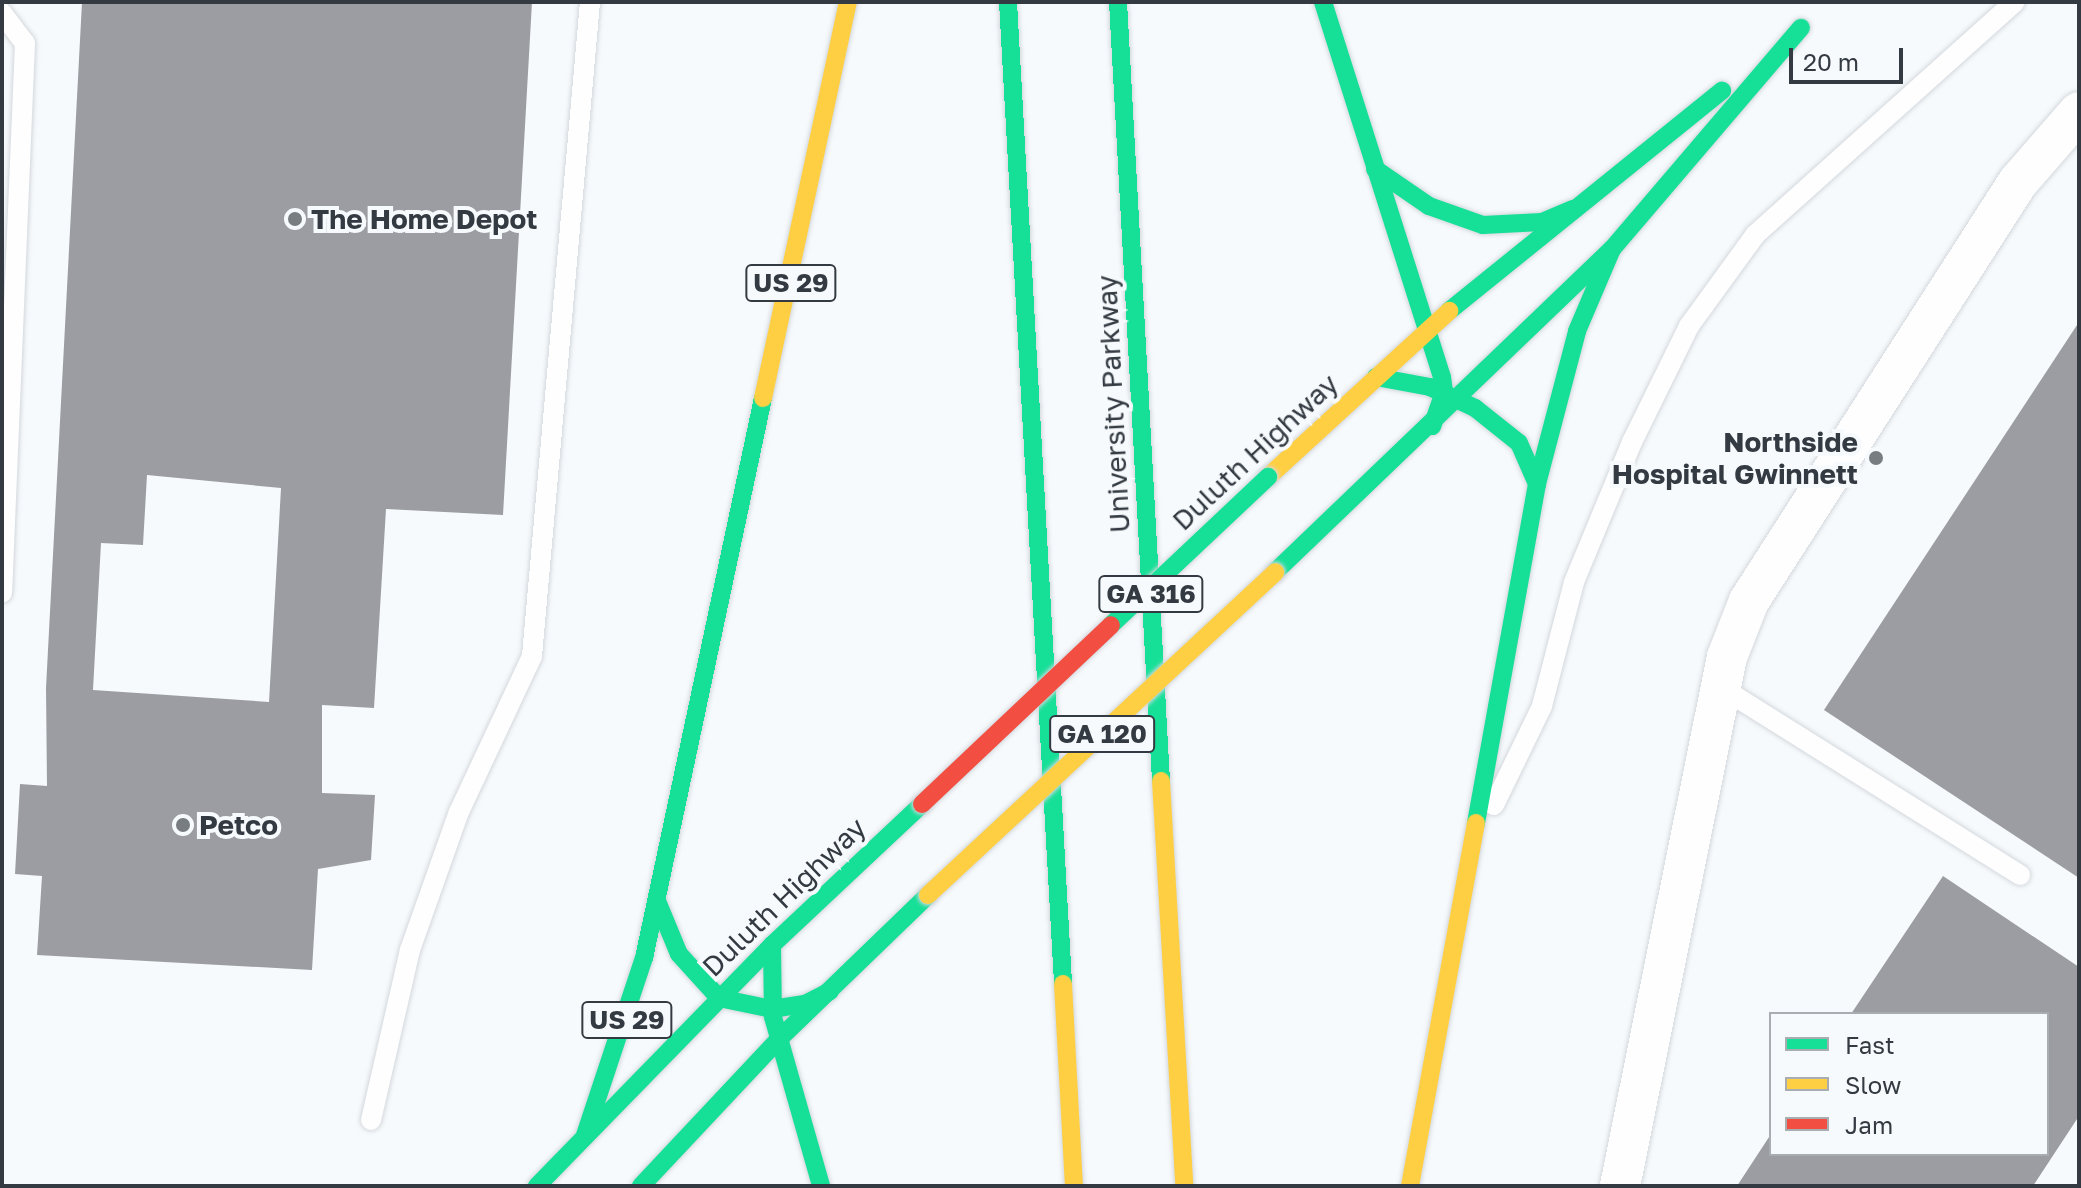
<!DOCTYPE html>
<style>
body{margin:0}
#map{position:relative;width:2081px;height:1188px;overflow:hidden;background:#f7fafc;font-family:"Golos Text",sans-serif}
div>[style]{position:absolute}
.building>*{inset:0;background:#9b9da2}
.roads{filter:drop-shadow(0 0 2px #d3d8dd) drop-shadow(0 0 2px #d3d8dd)}
.lane>*{height:20px;margin:-10px;padding:0 10px;transform-origin:10px;border-radius:10px;background:#fefeff}
.street>*{height:40px;margin:-20px;padding:0 20px;transform-origin:20px;border-radius:20px;background:#fefeff}
.fast>*{height:18px;margin:-9px;padding:0 9px;transform-origin:9px;border-radius:9px;background:#16e098}
.slow>*{height:18px;margin:-9px;padding:0 9px;transform-origin:9px;border-radius:9px;background:#ffcf43}
.bridges{filter:drop-shadow(0 0 2px #d3d8dd) drop-shadow(0 0 2px #d3d8dd)}
.fast-bridge>*{height:18px;margin:-9px;padding:0 9px;transform-origin:9px;border-radius:9px;background:#16e098}
.slow-bridge>*{height:18px;margin:-9px;padding:0 9px;transform-origin:9px;border-radius:9px;background:#ffcf43}
.jam-bridge>*{height:18px;margin:-9px;padding:0 9px;transform-origin:9px;border-radius:9px;background:#f24e42}
.dots>*{width:22px;height:22px;translate:-50% -50%;box-sizing:border-box;border:4px solid #f6fafd;border-radius:50%}
span{translate:-50% -50%;white-space:nowrap;text-align:center;line-height:1.15;-webkit-text-stroke:8px #f6fafd;paint-order:stroke}
.shield-label span{padding:2px 6px;background:#f6fafd;border:2px solid;border-radius:6px;-webkit-text-stroke-width:0}
.shield-label{font-size:26px;color:#333a41;font-weight:700}
.poi-label{font-size:28px;color:#333a41;font-weight:700}
.left{translate:0 -50%;text-align:left}
.right{translate:-100% -50%;text-align:right}
.street-label{font-size:28px;color:#333a41}
.frame{position:absolute;inset:0;border:4px solid #333a41;pointer-events:none}
.legend{position:absolute;left:1769px;top:1012px;width:280px;height:144px;box-sizing:border-box;background:#f6fafd;border:2px solid #a8adb2;margin:0;padding:10px 14px;list-style:none;font-size:24px;color:#333a41}
.legend li{display:flex;align-items:center;gap:16px;height:40px}
.legend b{width:40px;border:2px solid #a8adb2}
.scale{position:absolute;left:1789px;top:48px;width:114px;height:36px;box-sizing:border-box;border:4px solid #333a41;border-top:0;padding-left:10px;font-size:24px;line-height:28px;white-space:nowrap;color:#333a41;-webkit-text-stroke:6px #f6fafd;paint-order:stroke}
</style>
<div id="map">
<div class="building">
<i style="clip-path:polygon(evenodd,82px 2px,532px 2px,503px 515px,386px 509px,374px 708px,322px 705px,322px 793px,375px 795px,371px 860px,318px 869px,312px 970px,37px 955px,42px 876px,15px 874px,20px 784px,47px 786px,46px 688px,82px 2px,147px 475px,281px 488px,269px 702px,93px 690px,101px 543px,143px 545px,147px 475px)"></i>
<i style="clip-path:polygon(2079px 322px,2079px 878px,1824px 710px)"></i>
<i style="clip-path:polygon(1943px 876px,2079px 967px,2079px 1116px,2033px 1186px,1737px 1186px,1771px 1134px,1771px 1154px,2047px 1154px,2047px 1014px,1851px 1014px)"></i>
</div>
<div class="roads">
<div class="lane">
<i style="left:2px;top:13px;width:38px;rotate:53deg"></i>
<i style="left:25px;top:43px;width:550px;rotate:92.39deg"></i>
<i style="left:1722px;top:688px;width:352px;rotate:32.1deg"></i>
<i style="left:1494px;top:805px;width:110px;rotate:-64.1deg"></i>
<i style="left:1542px;top:706px;width:128px;rotate:-75.5deg"></i>
<i style="left:1574px;top:582px;width:152px;rotate:-67.5deg"></i>
<i style="left:1632px;top:442px;width:129px;rotate:-63.8deg"></i>
<i style="left:1689px;top:326px;width:112px;rotate:-54deg"></i>
<i style="left:1755px;top:235px;width:349px;rotate:-41.9deg"></i>
<i style="left:371px;top:1120px;width:174px;rotate:-77.1deg"></i>
<i style="left:410px;top:950px;width:146px;rotate:-70.5deg"></i>
<i style="left:459px;top:812px;width:172px;rotate:-64.9deg"></i>
<i style="left:532px;top:656px;width:657px;rotate:-84.93deg"></i>
</div>
<div class="street">
<i style="left:1620px;top:1186px;width:540px;rotate:-78.57deg"></i>
<i style="left:1727px;top:657px;width:60px;rotate:-68.6deg"></i>
<i style="left:1749px;top:601px;width:499px;rotate:-57.3deg"></i>
<i style="left:2019px;top:181px;width:91px;rotate:-49deg"></i>
</div>
<div class="fast">
<i style="left:1008px;top:2px;width:984px;rotate:86.79deg"></i>
<i style="left:1118px;top:2px;width:780px;rotate:86.84deg"></i>
<i style="left:1323px;top:2px;width:393px;rotate:72.4deg"></i>
<i style="left:1442px;top:377px;width:15px;rotate:82deg"></i>
<i style="left:1444px;top:392px;width:36px;rotate:109deg"></i>
<i style="left:1375px;top:169px;width:65px;rotate:34.4deg"></i>
<i style="left:1429px;top:206px;width:57px;rotate:19.4deg"></i>
<i style="left:1483px;top:225px;width:59px;rotate:-2.9deg"></i>
<i style="left:1542px;top:222px;width:34px;rotate:-23deg"></i>
<i style="left:1449px;top:311px;width:351px;rotate:-38.9deg"></i>
<i style="left:1376px;top:377px;width:55px;rotate:10.5deg"></i>
<i style="left:1430px;top:387px;width:50px;rotate:25deg"></i>
<i style="left:1475px;top:408px;width:56px;rotate:38.5deg"></i>
<i style="left:1519px;top:443px;width:45px;rotate:66.3deg"></i>
<i style="left:1275px;top:572px;width:467px;rotate:-43.8deg"></i>
<i style="left:1612px;top:249px;width:291px;rotate:-49.5deg"></i>
<i style="left:1476px;top:823px;width:344px;rotate:-79.8deg"></i>
<i style="left:1537px;top:484px;width:158px;rotate:-75.3deg"></i>
<i style="left:1577px;top:331px;width:89px;rotate:-66.9deg"></i>
<i style="left:657px;top:901px;width:57px;rotate:67.5deg"></i>
<i style="left:679px;top:954px;width:59px;rotate:47.7deg"></i>
<i style="left:719px;top:998px;width:54px;rotate:11.7deg"></i>
<i style="left:772px;top:1009px;width:33px;rotate:-9deg"></i>
<i style="left:805px;top:1004px;width:28px;rotate:-27deg"></i>
<i style="left:772px;top:945px;width:72px;rotate:89.2deg"></i>
<i style="left:773px;top:1017px;width:176px;rotate:74.1deg"></i>
<i style="left:585px;top:1135px;width:187px;rotate:-71.6deg"></i>
<i style="left:644px;top:958px;width:573px;rotate:-78deg"></i>
<i style="left:537px;top:1186px;width:337px;rotate:-45.7deg"></i>
<i style="left:772px;top:945px;width:206px;rotate:-43.2deg"></i>
<i style="left:641px;top:1186px;width:202px;rotate:-46.8deg"></i>
<i style="left:779px;top:1039px;width:207px;rotate:-44deg"></i>
</div>
<div class="slow">
<i style="left:763px;top:398px;width:405px;rotate:-77.9deg"></i>
<i style="left:1268px;top:477px;width:246px;rotate:-42.5deg"></i>
<i style="left:1161px;top:781px;width:406px;rotate:86.7deg"></i>
<i style="left:1063px;top:984px;width:202px;rotate:86.9deg"></i>
<i style="left:1410px;top:1186px;width:369px;rotate:-79.7deg"></i>
</div>
</div>
<div class="bridges">
<div class="fast-bridge">
<i style="left:1111px;top:625px;width:216px;rotate:-43.3deg"></i>
</div>
<div class="slow-bridge">
<i style="left:928px;top:895px;width:474px;rotate:-42.9deg"></i>
</div>
<div class="jam-bridge">
<i style="left:922px;top:804px;width:260px;rotate:-43.4deg"></i>
</div>
</div>
<div class="dots">
<i style="left:295px;top:219px;background:#787d82"></i>
<i style="left:1876px;top:458px;background:#787d82"></i>
<i style="left:183px;top:825px;background:#787d82"></i>
</div>
<div class="shield-label">
<span style="left:791px;top:283px">US 29</span>
<span style="left:1151px;top:594px">GA 316</span>
<span style="left:1102px;top:734px">GA 120</span>
<span style="left:627px;top:1020px">US 29</span>
</div>
<div class="poi-label">
<span class="left" style="left:311px;top:219px">The Home Depot</span>
<span class="right" style="left:1858px;top:458px">Northside<br>Hospital Gwinnett</span>
<span class="left" style="left:199px;top:825px">Petco</span>
</div>
<div class="street-label">
<span style="left:1113px;top:404px;rotate:-93deg">University Parkway</span>
<span style="left:1255px;top:452px;rotate:-43deg">Duluth Highway</span>
<span style="left:784px;top:897px;rotate:-44deg">Duluth Highway</span>
</div>
<div class="frame"></div>
<ul class="legend">
<li><b style="height:10px;background:#16e098"></b>Fast</li>
<li><b style="height:10px;background:#ffcf43"></b>Slow</li>
<li><b style="height:10px;background:#f24e42"></b>Jam</li>
</ul>
<div class="scale">20 m</div>
</div>
